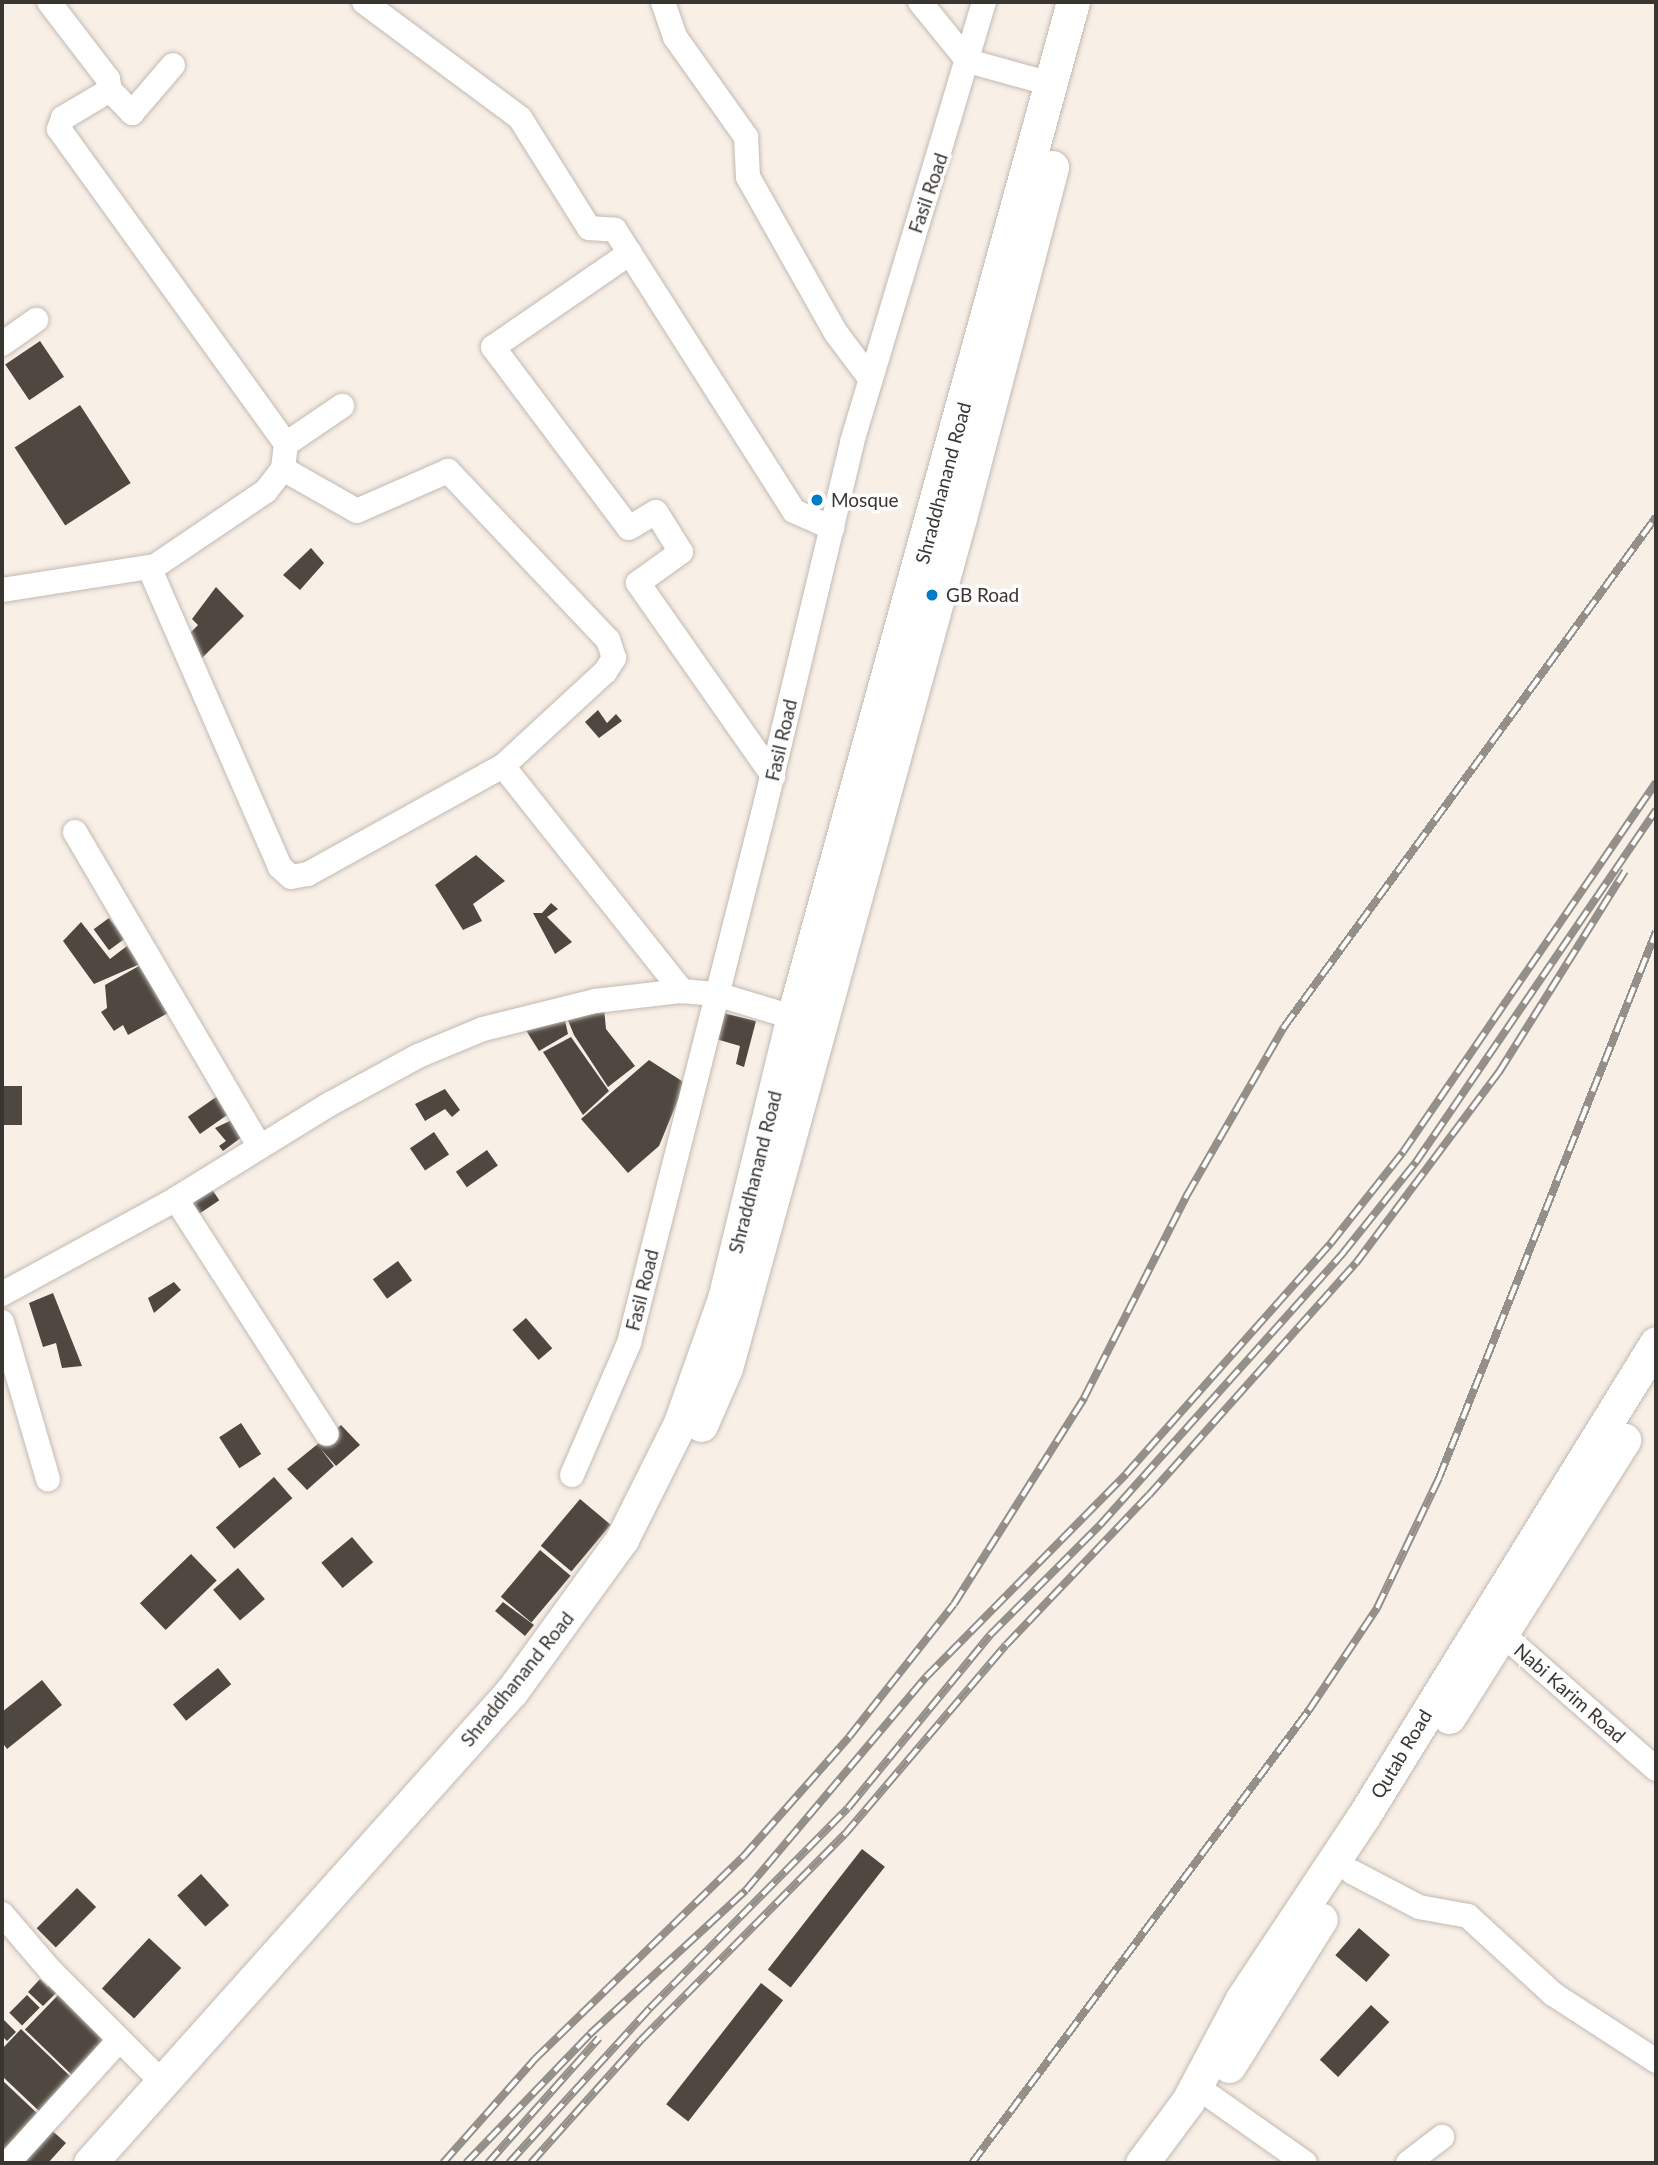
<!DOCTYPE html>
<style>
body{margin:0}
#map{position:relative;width:1658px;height:2165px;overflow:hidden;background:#f8efe7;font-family:Lato,sans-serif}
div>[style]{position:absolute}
.building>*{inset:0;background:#4f4841;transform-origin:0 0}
.roads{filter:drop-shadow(0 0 2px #c2bab2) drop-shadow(0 0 2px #c2bab2)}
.street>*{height:24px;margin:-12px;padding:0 12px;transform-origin:12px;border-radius:12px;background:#fff}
.secondary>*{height:33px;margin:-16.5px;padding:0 16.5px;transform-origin:16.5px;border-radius:16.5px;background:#fff}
.rail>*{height:8px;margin-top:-4px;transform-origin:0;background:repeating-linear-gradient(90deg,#fefefe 0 16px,#958f89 0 32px);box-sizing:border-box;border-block:2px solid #958f89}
.dots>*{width:19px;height:19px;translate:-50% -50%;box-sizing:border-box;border:4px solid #fefefe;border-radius:50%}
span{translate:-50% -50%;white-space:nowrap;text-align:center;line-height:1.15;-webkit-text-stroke:7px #fefefe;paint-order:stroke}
.street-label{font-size:19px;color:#393632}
.poi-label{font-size:19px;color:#393632}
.left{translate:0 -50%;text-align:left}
.frame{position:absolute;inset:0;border:4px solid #393632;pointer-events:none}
</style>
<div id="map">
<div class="building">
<i style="left:40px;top:341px;width:43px;height:42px;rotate:56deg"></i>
<i style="left:80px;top:405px;width:93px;height:78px;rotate:57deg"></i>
<i style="clip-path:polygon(311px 548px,324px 563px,300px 590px,283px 575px)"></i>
<i style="clip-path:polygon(216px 587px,244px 616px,197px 663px,185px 638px,198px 625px,192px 619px)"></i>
<i style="clip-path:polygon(598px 710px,607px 723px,616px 714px,622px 721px,599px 738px,585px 722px)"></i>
<i style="clip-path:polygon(476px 855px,505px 881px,473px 904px,482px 921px,463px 930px,435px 885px)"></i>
<i style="clip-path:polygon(551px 903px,558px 909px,547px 917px,572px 942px,555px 954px,533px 913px,542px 913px)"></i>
<i style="left:109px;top:918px;width:26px;height:19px;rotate:54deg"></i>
<i style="clip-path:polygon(81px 922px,110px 959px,127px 946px,140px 964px,94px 984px,63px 941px)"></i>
<i style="clip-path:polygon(139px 966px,168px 1013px,128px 1035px,123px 1025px,114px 1031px,101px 1012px,107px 1008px,105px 985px)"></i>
<i style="clip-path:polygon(604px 1008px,606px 1029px,635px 1066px,608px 1087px,574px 1035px,565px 1013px)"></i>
<i style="clip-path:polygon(719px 1012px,756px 1021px,744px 1067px,736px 1064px,740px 1046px,716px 1039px)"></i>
<i style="clip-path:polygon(564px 1016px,568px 1034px,539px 1051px,522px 1024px)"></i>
<i style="clip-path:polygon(571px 1037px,609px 1091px,583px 1115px,543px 1052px)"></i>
<i style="clip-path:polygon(649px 1060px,685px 1083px,659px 1146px,628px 1173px,581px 1119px)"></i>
<i style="left:2px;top:1086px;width:20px;height:39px"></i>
<i style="clip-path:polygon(445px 1089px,460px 1110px,452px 1117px,445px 1109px,425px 1121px,415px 1104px)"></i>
<i style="left:219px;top:1095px;width:21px;height:38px;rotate:55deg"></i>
<i style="clip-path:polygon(236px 1118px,246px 1134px,223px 1151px,219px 1146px,226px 1141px,215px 1128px)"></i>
<i style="left:434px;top:1132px;width:27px;height:29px;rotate:56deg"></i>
<i style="left:487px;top:1150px;width:19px;height:38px;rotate:55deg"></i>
<i style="left:207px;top:1182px;width:22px;height:34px;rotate:56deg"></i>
<i style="left:398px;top:1261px;width:24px;height:31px;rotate:54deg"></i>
<i style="clip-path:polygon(174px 1282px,181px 1290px,154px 1313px,148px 1298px)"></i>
<i style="clip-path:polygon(53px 1293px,82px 1366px,62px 1368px,56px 1343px,43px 1347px,29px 1303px)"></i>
<i style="left:526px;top:1318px;width:40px;height:18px;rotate:49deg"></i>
<i style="left:241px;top:1423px;width:37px;height:26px;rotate:57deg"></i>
<i style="clip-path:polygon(341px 1425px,360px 1445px,336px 1466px,320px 1448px,334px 1466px,307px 1490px,287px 1469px)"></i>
<i style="left:274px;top:1477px;width:28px;height:77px;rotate:49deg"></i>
<i style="left:580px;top:1499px;width:40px;height:61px;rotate:40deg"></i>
<i style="left:352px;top:1537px;width:33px;height:40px;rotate:50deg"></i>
<i style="left:540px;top:1550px;width:40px;height:61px;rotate:40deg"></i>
<i style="left:191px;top:1554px;width:37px;height:71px;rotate:46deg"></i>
<i style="left:238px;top:1568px;width:41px;height:33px;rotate:49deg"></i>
<i style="clip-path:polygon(503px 1602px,534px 1625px,525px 1636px,495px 1611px)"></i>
<i style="left:218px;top:1668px;width:21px;height:58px;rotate:51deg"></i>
<i style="clip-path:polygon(42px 1680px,62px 1705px,7px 1749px,2px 1742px,2px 1712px)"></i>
<i style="left:862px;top:1849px;width:29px;height:153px;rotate:38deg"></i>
<i style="left:201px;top:1874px;width:42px;height:32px;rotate:48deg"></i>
<i style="left:77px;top:1888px;width:27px;height:57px;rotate:45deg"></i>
<i style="left:1359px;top:1928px;width:41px;height:36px;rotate:41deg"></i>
<i style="left:149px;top:1938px;width:44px;height:69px;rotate:43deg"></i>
<i style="clip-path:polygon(40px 1979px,48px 1987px,53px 1981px,61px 1988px,43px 2006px,28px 1992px)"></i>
<i style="left:761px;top:1983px;width:28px;height:154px;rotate:38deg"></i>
<i style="left:61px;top:1992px;width:68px;height:52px;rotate:44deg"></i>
<i style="left:27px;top:1995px;width:18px;height:25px;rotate:45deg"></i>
<i style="left:1371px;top:2005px;width:25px;height:75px;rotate:43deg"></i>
<i style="clip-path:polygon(2px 2018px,16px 2032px,7px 2041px,2px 2036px)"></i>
<i style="clip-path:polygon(21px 2029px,72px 2078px,40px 2112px,2px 2076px,2px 2049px)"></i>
<i style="clip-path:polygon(2px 2080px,39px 2115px,2px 2156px)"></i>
<i style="clip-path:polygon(48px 2127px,66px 2143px,48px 2163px,25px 2163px,20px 2159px)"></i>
</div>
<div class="roads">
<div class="street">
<i style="left:49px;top:2px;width:97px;rotate:52.5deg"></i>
<i style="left:108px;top:79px;width:11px;rotate:80deg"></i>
<i style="left:110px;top:90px;width:55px;rotate:149.2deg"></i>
<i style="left:63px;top:118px;width:12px;rotate:110deg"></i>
<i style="left:59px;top:129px;width:388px;rotate:54.2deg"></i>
<i style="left:286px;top:444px;width:25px;rotate:97deg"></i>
<i style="left:283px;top:469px;width:28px;rotate:128deg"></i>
<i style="left:266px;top:491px;width:139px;rotate:145.9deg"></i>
<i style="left:364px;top:2px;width:194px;rotate:36.6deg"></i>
<i style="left:520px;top:118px;width:130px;rotate:57.9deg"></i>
<i style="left:589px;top:228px;width:26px;rotate:4deg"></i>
<i style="left:615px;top:230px;width:333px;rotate:57.5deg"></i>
<i style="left:794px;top:511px;width:42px;rotate:24.1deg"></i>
<i style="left:663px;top:2px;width:37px;rotate:71deg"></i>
<i style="left:675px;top:37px;width:123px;rotate:54.6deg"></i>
<i style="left:746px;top:137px;width:40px;rotate:87.1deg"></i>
<i style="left:748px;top:177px;width:179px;rotate:60.6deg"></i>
<i style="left:836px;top:333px;width:55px;rotate:53.1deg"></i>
<i style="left:920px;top:2px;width:76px;rotate:50.9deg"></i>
<i style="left:968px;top:61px;width:86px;rotate:15.5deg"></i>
<i style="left:110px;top:90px;width:32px;rotate:46deg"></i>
<i style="left:132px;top:113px;width:63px;rotate:-49.5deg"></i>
<i style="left:630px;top:253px;width:166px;rotate:145.5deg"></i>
<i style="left:493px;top:347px;width:226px;rotate:53.1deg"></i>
<i style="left:629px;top:528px;width:31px;rotate:-31deg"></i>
<i style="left:656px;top:512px;width:47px;rotate:58deg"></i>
<i style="left:681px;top:552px;width:53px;rotate:144.2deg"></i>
<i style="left:638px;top:583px;width:236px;rotate:55deg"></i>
<i style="left:2px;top:344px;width:42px;rotate:-35.2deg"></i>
<i style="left:286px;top:444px;width:68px;rotate:-34.2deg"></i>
<i style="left:2px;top:590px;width:149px;rotate:-8.9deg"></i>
<i style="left:149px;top:567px;width:327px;rotate:66.4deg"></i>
<i style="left:280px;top:867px;width:15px;rotate:42deg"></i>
<i style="left:291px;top:877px;width:17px;rotate:-10deg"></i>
<i style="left:308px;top:874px;width:223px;rotate:-29deg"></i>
<i style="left:503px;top:766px;width:139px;rotate:-42.7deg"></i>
<i style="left:605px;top:672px;width:17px;rotate:-57deg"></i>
<i style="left:614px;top:658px;width:19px;rotate:-108deg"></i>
<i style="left:608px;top:640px;width:233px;rotate:-133.4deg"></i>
<i style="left:448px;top:471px;width:99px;rotate:156.3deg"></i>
<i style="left:357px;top:511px;width:85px;rotate:-150.4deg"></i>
<i style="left:503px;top:766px;width:288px;rotate:51.5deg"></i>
<i style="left:75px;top:832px;width:365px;rotate:59.6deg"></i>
<i style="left:176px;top:1199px;width:279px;rotate:57.3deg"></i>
<i style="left:2px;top:1294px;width:198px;rotate:-28.6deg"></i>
<i style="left:176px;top:1199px;width:181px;rotate:-31.7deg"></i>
<i style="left:330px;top:1104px;width:100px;rotate:-28.6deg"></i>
<i style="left:418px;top:1056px;width:70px;rotate:-22.6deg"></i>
<i style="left:483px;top:1029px;width:115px;rotate:-14deg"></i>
<i style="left:595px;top:1001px;width:88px;rotate:-6.6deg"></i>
<i style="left:682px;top:991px;width:34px;rotate:5deg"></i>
<i style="left:716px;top:994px;width:97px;rotate:16.8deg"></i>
<i style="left:2px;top:1322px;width:164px;rotate:73.7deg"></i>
<i style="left:572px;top:1475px;width:144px;rotate:-66.6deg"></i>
<i style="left:629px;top:1343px;width:546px;rotate:-75.79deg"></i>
<i style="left:763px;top:814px;width:382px;rotate:-76.5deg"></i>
<i style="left:852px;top:442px;width:459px;rotate:-73.3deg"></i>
<i style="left:1491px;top:1624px;width:220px;rotate:41.3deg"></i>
<i style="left:1352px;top:1872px;width:76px;rotate:27.6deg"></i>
<i style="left:1419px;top:1907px;width:50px;rotate:10.4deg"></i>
<i style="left:1468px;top:1916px;width:115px;rotate:42.5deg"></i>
<i style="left:1553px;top:1994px;width:123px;rotate:33deg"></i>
<i style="left:2px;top:1914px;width:74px;rotate:49.4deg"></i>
<i style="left:50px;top:1970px;width:160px;rotate:45deg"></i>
<i style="left:1210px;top:2096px;width:116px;rotate:35.2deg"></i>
<i style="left:8px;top:2163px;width:166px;rotate:-47.9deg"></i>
<i style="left:1408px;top:2163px;width:43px;rotate:-37.4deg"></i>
</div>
<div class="secondary">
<i style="left:701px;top:1425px;width:62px;rotate:-66.3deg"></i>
<i style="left:726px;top:1368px;width:882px;rotate:-74.61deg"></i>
<i style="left:960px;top:518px;width:363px;rotate:-75.3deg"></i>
<i style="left:1449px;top:1717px;width:328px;rotate:-57.7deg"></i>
<i style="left:1229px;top:2066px;width:173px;rotate:-58deg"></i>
<i style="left:90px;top:2163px;width:633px;rotate:-48.2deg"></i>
<i style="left:512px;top:1691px;width:188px;rotate:-54.1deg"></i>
<i style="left:622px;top:1539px;width:130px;rotate:-63.4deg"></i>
<i style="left:680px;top:1423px;width:132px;rotate:-70.5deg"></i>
<i style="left:724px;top:1299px;width:290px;rotate:-76.3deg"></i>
<i style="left:793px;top:1017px;width:1053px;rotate:-74.58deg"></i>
<i style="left:1142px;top:2163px;width:77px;rotate:-53.4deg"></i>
<i style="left:1188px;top:2101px;width:115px;rotate:-62.1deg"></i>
<i style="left:1242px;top:1999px;width:219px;rotate:-56.4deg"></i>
<i style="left:1363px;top:1817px;width:557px;rotate:-58.28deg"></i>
</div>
</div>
<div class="rail">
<i style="left:443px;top:2163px;width:139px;rotate:-48.5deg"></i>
<i style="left:535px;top:2059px;width:290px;rotate:-44.2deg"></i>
<i style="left:743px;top:1857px;width:160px;rotate:-48.5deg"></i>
<i style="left:849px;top:1737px;width:169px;rotate:-51.7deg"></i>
<i style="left:954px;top:1604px;width:244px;rotate:-57.7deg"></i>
<i style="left:1084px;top:1398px;width:228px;rotate:-63.1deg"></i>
<i style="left:1187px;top:1195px;width:194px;rotate:-60deg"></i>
<i style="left:1284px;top:1027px;width:631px;rotate:-53.89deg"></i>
<i style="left:466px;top:2163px;width:179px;rotate:-46.1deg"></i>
<i style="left:590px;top:2034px;width:212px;rotate:-42.7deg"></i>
<i style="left:746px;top:1890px;width:279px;rotate:-49.8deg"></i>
<i style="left:926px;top:1677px;width:285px;rotate:-45.4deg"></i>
<i style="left:1126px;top:1474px;width:309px;rotate:-48.4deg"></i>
<i style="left:1331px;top:1243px;width:116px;rotate:-51.6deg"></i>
<i style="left:1403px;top:1152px;width:448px;rotate:-55.6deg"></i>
<i style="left:488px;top:2163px;width:167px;rotate:-48.4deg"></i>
<i style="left:509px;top:2163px;width:210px;rotate:-47.7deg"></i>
<i style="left:650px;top:2008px;width:281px;rotate:-45.3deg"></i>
<i style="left:848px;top:1808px;width:224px;rotate:-50.6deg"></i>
<i style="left:990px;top:1635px;width:156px;rotate:-45deg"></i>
<i style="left:1100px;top:1525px;width:365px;rotate:-48.2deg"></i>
<i style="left:1343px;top:1253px;width:117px;rotate:-51.3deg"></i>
<i style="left:1416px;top:1162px;width:426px;rotate:-55.7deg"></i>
<i style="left:531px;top:2163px;width:165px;rotate:-48.2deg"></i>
<i style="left:641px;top:2040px;width:290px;rotate:-45.3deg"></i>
<i style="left:845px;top:1834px;width:248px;rotate:-49.6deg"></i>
<i style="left:1006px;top:1645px;width:207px;rotate:-46.4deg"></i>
<i style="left:1149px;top:1495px;width:311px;rotate:-48.3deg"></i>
<i style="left:1356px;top:1263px;width:239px;rotate:-53.2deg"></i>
<i style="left:1499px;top:1072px;width:237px;rotate:-57.9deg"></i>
<i style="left:972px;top:2163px;width:565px;rotate:-53.35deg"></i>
<i style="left:1309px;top:1710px;width:123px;rotate:-56.3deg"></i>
<i style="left:1377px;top:1608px;width:144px;rotate:-64.5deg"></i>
<i style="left:1439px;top:1478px;width:588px;rotate:-68.33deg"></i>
</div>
<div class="dots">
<i style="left:817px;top:500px;background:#017dc6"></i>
<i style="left:932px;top:595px;background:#017dc6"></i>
</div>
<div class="street-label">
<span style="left:928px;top:193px;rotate:-71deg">Fasil Road</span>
<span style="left:943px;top:483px;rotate:-75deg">Shraddhanand Road</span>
<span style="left:781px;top:740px;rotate:-77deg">Fasil Road</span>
<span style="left:755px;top:1172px;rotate:-76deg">Shraddhanand Road</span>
<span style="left:642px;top:1290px;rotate:-76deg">Fasil Road</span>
<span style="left:517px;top:1679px;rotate:-51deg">Shraddhanand Road</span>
<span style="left:1570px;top:1693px;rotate:41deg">Nabi Karim Road</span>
<span style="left:1401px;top:1754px;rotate:-59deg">Qutab Road</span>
</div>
<div class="poi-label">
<span class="left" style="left:831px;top:500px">Mosque</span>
<span class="left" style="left:946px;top:595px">GB Road</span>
</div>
<div class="frame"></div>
</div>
